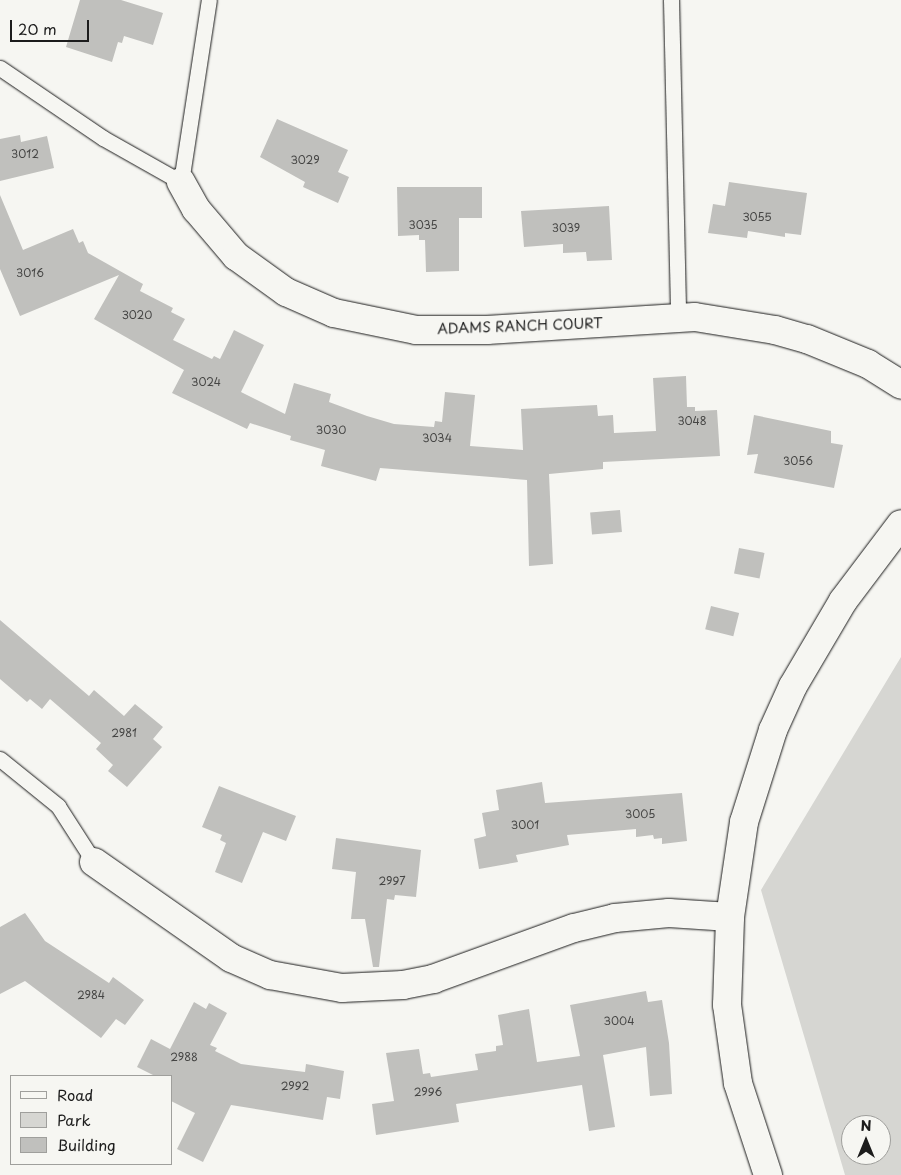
<!DOCTYPE html>
<style>
body{margin:0}
#map{position:relative;width:901px;height:1175px;overflow:hidden;background:#f6f6f2;font-family:"Playpen Sans",sans-serif}
div>[style]{position:absolute}
.green>*{inset:0;background:#d6d6d2}
.building>*{inset:0;background:#c0c0bd;transform-origin:0 0}
.roads{filter:drop-shadow(0 0 1px #1c1c1c) drop-shadow(0 0 1px #1c1c1c)}
.lane>*{height:15px;margin:-7.5px;padding:0 7.5px;transform-origin:7.5px;border-radius:7.5px;background:#f6f6f2}
.street>*{height:28px;margin:-14px;padding:0 14px;transform-origin:14px;border-radius:14px;background:#f6f6f2}
span{translate:-50% -50%;white-space:nowrap;text-align:center;line-height:1.15;-webkit-text-stroke:4.5px #f6f6f2;paint-order:stroke}
.number-label{font-size:11px;color:#454544}
.number-label span{-webkit-text-stroke-width:0}
.street-label{font-size:14px;color:#1c1c1c}
.legend{position:absolute;left:10px;top:1075px;width:162px;height:90px;box-sizing:border-box;background:#f6f6f2;border:1px solid #9f9f9c;margin:0;padding:6px 9px;list-style:none;font-size:15px;color:#1c1c1c}
.legend li{display:flex;align-items:center;gap:10px;height:25px}
.legend b{width:25px;border:1px solid #9f9f9c}
.north{position:absolute;left:841px;top:1115px;width:50px;height:50px;box-sizing:border-box;background:#f6f6f2;border:1px solid #9f9f9c;border-radius:50%;rotate:0deg;font-size:14px;font-weight:700;line-height:20px;text-align:center;color:#1c1c1c}
.north::after{content:'';display:block;margin:auto;width:18px;height:22px;background:#1c1c1c;clip-path:polygon(50% 0,100% 100%,50% 72%,0 100%)}
.scale{position:absolute;left:10px;top:20px;width:79px;height:22px;box-sizing:border-box;border:2px solid #1c1c1c;border-top:0;padding-left:6px;font-size:15px;line-height:18px;white-space:nowrap;color:#1c1c1c;-webkit-text-stroke:4px #f6f6f2;paint-order:stroke}
</style>
<div id="map">
<div class="green">
<i style="clip-path:polygon(evenodd,901px 657px,901px 1175px,845px 1175px,761px 890px,901px 657px,851px 1125px,881px 1125px,881px 1155px,851px 1155px,851px 1125px)"></i>
</div>
<div class="building">
<i style="clip-path:polygon(80px 0,121px 0,163px 13px,153px 45px,124px 36px,122px 43px,118px 42px,112px 62px,66px 47px)"></i>
<i style="clip-path:polygon(277px 119px,348px 150px,338px 172px,349px 177px,338px 203px,303px 187px,305px 182px,260px 157px)"></i>
<i style="clip-path:polygon(20px 135px,21px 142px,47px 136px,54px 168px,0 181px,0 139px)"></i>
<i style="clip-path:polygon(729px 182px,807px 193px,801px 235px,785px 233px,785px 237px,748px 231px,747px 238px,708px 233px,713px 204px,725px 206px)"></i>
<i style="clip-path:polygon(397px 187px,482px 187px,482px 218px,459px 218px,459px 271px,426px 272px,425px 240px,419px 240px,419px 235px,398px 236px)"></i>
<i style="clip-path:polygon(0 195px,23px 250px,73px 229px,79px 243px,83px 241px,88px 253px,143px 284px,140px 291px,173px 308px,171px 312px,185px 319px,173px 340px,212px 359px,214px 356px,220px 359px,234px 330px,264px 345px,241px 392px,285px 414px,294px 383px,331px 394px,329px 402px,367px 416px,394px 424px,434px 427px,435px 421px,442px 422px,445px 392px,475px 395px,470px 446px,523px 450px,521px 409px,597px 405px,598px 416px,613px 415px,614px 433px,656px 431px,653px 378px,686px 376px,687px 407px,695px 407px,695px 411px,717px 410px,720px 456px,603px 462px,603px 469px,549px 474px,553px 564px,529px 566px,527px 480px,380px 468px,376px 481px,321px 466px,325px 450px,290px 440px,291px 436px,250px 423px,247px 429px,172px 393px,184px 370px,94px 319px,119px 275px,20px 316px,0 269px)"></i>
<i style="clip-path:polygon(609px 206px,612px 260px,587px 261px,586px 252px,563px 253px,563px 244px,524px 247px,521px 211px)"></i>
<i style="clip-path:polygon(754px 415px,831px 431px,831px 443px,843px 445px,834px 488px,754px 473px,758px 454px,747px 455px)"></i>
<i style="left:620px;top:510px;width:22px;height:30px;rotate:85deg"></i>
<i style="left:739px;top:548px;width:26px;height:26px;rotate:11deg"></i>
<i style="left:711px;top:606px;width:29px;height:24px;rotate:14deg"></i>
<i style="clip-path:polygon(0 620px,89px 696px,94px 690px,124px 716px,135px 704px,163px 727px,153px 739px,162px 747px,127px 787px,108px 771px,113px 765px,96px 749px,101px 743px,50px 699px,42px 709px,30px 699px,27px 702px,0 679px)"></i>
<i style="clip-path:polygon(542px 782px,545px 803px,682px 793px,687px 841px,662px 844px,662px 838px,654px 839px,653px 835px,636px 837px,636px 829px,567px 835px,569px 845px,516px 855px,518px 862px,479px 869px,474px 839px,486px 836px,482px 813px,499px 810px,496px 790px)"></i>
<i style="clip-path:polygon(219px 786px,296px 816px,286px 841px,263px 832px,242px 883px,215px 872px,226px 843px,220px 840px,222px 835px,202px 827px)"></i>
<i style="clip-path:polygon(336px 838px,421px 850px,416px 897px,395px 895px,394px 900px,387px 899px,379px 967px,373px 967px,365px 919px,351px 919px,356px 872px,332px 869px)"></i>
<i style="clip-path:polygon(25px 913px,45px 941px,109px 983px,113px 977px,144px 1000px,125px 1025px,116px 1019px,101px 1038px,25px 981px,0 994px,0 927px)"></i>
<i style="clip-path:polygon(646px 991px,648px 1002px,662px 1000px,669px 1043px,672px 1094px,650px 1096px,646px 1047px,603px 1055px,615px 1127px,589px 1131px,582px 1085px,456px 1104px,459px 1122px,376px 1135px,372px 1104px,394px 1101px,386px 1053px,419px 1049px,423px 1074px,430px 1073px,431px 1077px,478px 1070px,475px 1054px,496px 1051px,496px 1046px,503px 1045px,498px 1015px,529px 1009px,537px 1062px,580px 1056px,570px 1005px)"></i>
<i style="clip-path:polygon(194px 1002px,206px 1009px,209px 1003px,227px 1013px,210px 1045px,217px 1048px,215px 1051px,241px 1064px,305px 1072px,306px 1064px,344px 1071px,340px 1099px,327px 1097px,323px 1120px,231px 1105px,203px 1162px,177px 1149px,195px 1113px,171px 1101px,171px 1076px,155px 1076px,137px 1067px,151px 1039px,170px 1049px)"></i>
</div>
<div class="roads">
<div class="lane">
<i style="left:671px;top:0;width:316px;rotate:88.7deg"></i>
<i style="left:0;top:68px;width:125px;rotate:34.2deg"></i>
<i style="left:103px;top:138px;width:90px;rotate:29.4deg"></i>
<i style="left:181px;top:182px;width:184px;rotate:-81.3deg"></i>
<i style="left:0;top:759px;width:75px;rotate:39deg"></i>
<i style="left:58px;top:806px;width:67px;rotate:57.3deg"></i>
</div>
<div class="street">
<i style="left:181px;top:182px;width:31px;rotate:61deg"></i>
<i style="left:196px;top:209px;width:62px;rotate:49.6deg"></i>
<i style="left:236px;top:256px;width:62px;rotate:35.8deg"></i>
<i style="left:286px;top:292px;width:52px;rotate:23.6deg"></i>
<i style="left:334px;top:313px;width:84px;rotate:11.7deg"></i>
<i style="left:416px;top:330px;width:71px"></i>
<i style="left:487px;top:330px;width:208px;rotate:-3.6deg"></i>
<i style="left:695px;top:317px;width:81px;rotate:9.2deg"></i>
<i style="left:775px;top:330px;width:33px;rotate:16deg"></i>
<i style="left:807px;top:339px;width:66px;rotate:22.3deg"></i>
<i style="left:868px;top:364px;width:39px;rotate:32deg"></i>
<i style="left:94px;top:862px;width:167px;rotate:35deg"></i>
<i style="left:231px;top:958px;width:43px;rotate:23.6deg"></i>
<i style="left:270px;top:975px;width:73px;rotate:10.2deg"></i>
<i style="left:342px;top:988px;width:61px;rotate:-2.8deg"></i>
<i style="left:403px;top:985px;width:31px;rotate:-11deg"></i>
<i style="left:433px;top:979px;width:150px;rotate:-19.9deg"></i>
<i style="left:574px;top:928px;width:42px;rotate:-13.7deg"></i>
<i style="left:615px;top:918px;width:54px;rotate:-5.3deg"></i>
<i style="left:669px;top:913px;width:61px;rotate:3.8deg"></i>
<i style="left:768px;top:1175px;width:97px;rotate:-108.1deg"></i>
<i style="left:738px;top:1083px;width:79px;rotate:-98deg"></i>
<i style="left:727px;top:1005px;width:88px;rotate:-88deg"></i>
<i style="left:730px;top:917px;width:96px;rotate:-81.6deg"></i>
<i style="left:744px;top:822px;width:96px;rotate:-72.5deg"></i>
<i style="left:773px;top:730px;width:48px;rotate:-65.6deg"></i>
<i style="left:793px;top:686px;width:99px;rotate:-59.5deg"></i>
<i style="left:843px;top:601px;width:96px;rotate:-53deg"></i>
</div>
</div>
<div class="number-label">
<span style="left:25px;top:154px">3012</span>
<span style="left:305px;top:160px">3029</span>
<span style="left:757px;top:217px">3055</span>
<span style="left:423px;top:225px">3035</span>
<span style="left:566px;top:228px">3039</span>
<span style="left:30px;top:273px">3016</span>
<span style="left:137px;top:315px">3020</span>
<span style="left:206px;top:382px">3024</span>
<span style="left:692px;top:421px">3048</span>
<span style="left:331px;top:430px">3030</span>
<span style="left:437px;top:438px">3034</span>
<span style="left:798px;top:461px">3056</span>
<span style="left:124px;top:733px">2981</span>
<span style="left:640px;top:814px">3005</span>
<span style="left:525px;top:825px">3001</span>
<span style="left:392px;top:881px">2997</span>
<span style="left:91px;top:995px">2984</span>
<span style="left:619px;top:1021px">3004</span>
<span style="left:184px;top:1057px">2988</span>
<span style="left:295px;top:1086px">2992</span>
<span style="left:428px;top:1092px">2996</span>
</div>
<div class="street-label">
<span style="left:520px;top:326px;rotate:-2deg">ADAMS RANCH COURT</span>
</div>
<ul class="legend">
<li><b style="height:6px;background:#f6f6f2"></b>Road</li>
<li><b style="height:14px;background:#d6d6d2"></b>Park</li>
<li><b style="height:14px;background:#c0c0bd"></b>Building</li>
</ul>
<div class="north">N</div>
<div class="scale">20 m</div>
</div>
